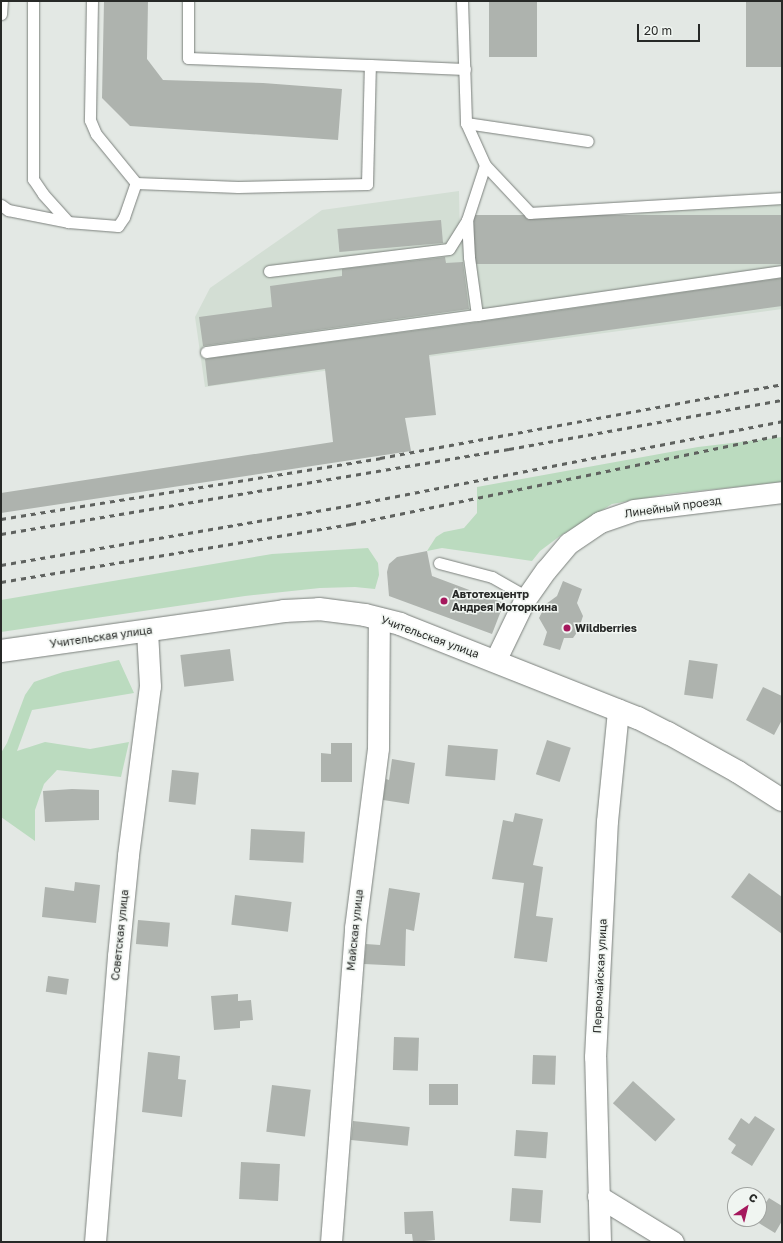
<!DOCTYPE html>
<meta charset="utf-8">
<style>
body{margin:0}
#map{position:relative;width:783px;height:1243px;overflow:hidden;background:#e3e8e4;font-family:"Golos Text",sans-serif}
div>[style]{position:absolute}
.built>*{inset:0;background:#d3ded4}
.green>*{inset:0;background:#bbdbbf}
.building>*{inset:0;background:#aeb3ae;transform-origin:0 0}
.roads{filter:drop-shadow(0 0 1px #7b807c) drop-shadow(0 0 1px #7b807c)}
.lane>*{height:11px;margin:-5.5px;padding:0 5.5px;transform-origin:5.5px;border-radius:5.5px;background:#fff}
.street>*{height:21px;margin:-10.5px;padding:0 10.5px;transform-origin:10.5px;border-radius:10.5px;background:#fff}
.secondary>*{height:22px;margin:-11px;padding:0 11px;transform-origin:11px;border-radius:11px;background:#fff}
.rail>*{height:3px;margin-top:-1.5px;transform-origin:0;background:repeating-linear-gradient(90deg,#5f625f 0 5px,transparent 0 10px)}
.dots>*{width:11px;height:11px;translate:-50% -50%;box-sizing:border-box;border:2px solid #f0f5f1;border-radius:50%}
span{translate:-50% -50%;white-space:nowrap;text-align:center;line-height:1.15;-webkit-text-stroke:3px #f0f5f1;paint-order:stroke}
.street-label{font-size:11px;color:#272927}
.poi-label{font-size:11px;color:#272927;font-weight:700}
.left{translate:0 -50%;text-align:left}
.frame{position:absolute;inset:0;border:2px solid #272927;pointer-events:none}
.north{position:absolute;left:727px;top:1187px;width:40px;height:40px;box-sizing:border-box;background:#f0f5f1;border:1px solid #a0a3a0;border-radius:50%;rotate:35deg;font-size:11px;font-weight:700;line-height:16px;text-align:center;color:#272927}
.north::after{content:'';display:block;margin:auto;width:14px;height:18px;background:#a5185d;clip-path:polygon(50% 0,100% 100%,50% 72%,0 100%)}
.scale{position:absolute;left:637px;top:24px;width:63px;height:18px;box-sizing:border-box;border:2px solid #272927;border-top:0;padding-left:5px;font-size:12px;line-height:14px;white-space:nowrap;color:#272927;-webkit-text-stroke:3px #f0f5f1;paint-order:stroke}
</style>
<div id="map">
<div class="built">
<i style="clip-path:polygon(459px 191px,460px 239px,782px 193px,782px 309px,205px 387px,195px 317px,210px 288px,322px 210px)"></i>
</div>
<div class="green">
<i style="clip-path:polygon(782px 437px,782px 482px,668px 494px,612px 504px,560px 536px,540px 551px,532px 561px,442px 548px,427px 551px,436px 537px,444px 532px,464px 528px,477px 513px,477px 487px,698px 447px)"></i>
<i style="clip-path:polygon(368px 548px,378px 563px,379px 575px,375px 589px,355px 587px,320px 588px,245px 596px,1px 632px,1px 600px,272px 554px)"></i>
<i style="clip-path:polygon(119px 660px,134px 693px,32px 710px,17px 751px,45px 742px,90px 749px,129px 742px,121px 777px,57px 770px,44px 784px,35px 810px,35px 841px,1px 817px,1px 753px,7px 743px,25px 695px,34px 682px,63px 672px)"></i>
</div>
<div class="building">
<i style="clip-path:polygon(104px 1px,148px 1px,147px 59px,163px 80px,263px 83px,342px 89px,338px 140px,130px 126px,102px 98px)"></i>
<i style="left:489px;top:1px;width:48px;height:56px"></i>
<i style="left:746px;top:1px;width:35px;height:66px"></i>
<i style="left:782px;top:215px;width:49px;height:308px;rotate:90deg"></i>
<i style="left:441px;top:220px;width:23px;height:104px;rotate:85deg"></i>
<i style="clip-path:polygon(445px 257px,446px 263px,463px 262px,469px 309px,203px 346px,199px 317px,272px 307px,270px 286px,342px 276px,342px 269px)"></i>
<i style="clip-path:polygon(782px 278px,782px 306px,429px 355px,436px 415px,405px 418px,411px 451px,1px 513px,1px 493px,333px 442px,325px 369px,208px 386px,205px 359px,478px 322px)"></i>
<i style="clip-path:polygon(427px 551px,432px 576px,504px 603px,492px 634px,389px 596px,387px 572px,389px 564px,397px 557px)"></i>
<i style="clip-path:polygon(563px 581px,582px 589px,577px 603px,583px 616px,578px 631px,573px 638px,564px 638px,560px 650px,543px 645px,547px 632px,539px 618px,546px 604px,557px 596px)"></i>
<i style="left:230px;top:649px;width:32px;height:50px;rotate:83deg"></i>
<i style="left:689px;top:660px;width:29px;height:35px;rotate:8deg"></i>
<i style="clip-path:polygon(763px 687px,782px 696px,782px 720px,774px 735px,746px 720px)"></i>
<i style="left:547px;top:740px;width:25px;height:36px;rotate:18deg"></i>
<i style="clip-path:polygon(331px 743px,352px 743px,352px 782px,321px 782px,321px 753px,331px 754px)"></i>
<i style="left:448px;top:745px;width:50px;height:31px;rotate:5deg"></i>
<i style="clip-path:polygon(392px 759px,415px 763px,409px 804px,383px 800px,386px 779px,389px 780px)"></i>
<i style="left:172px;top:770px;width:27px;height:32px;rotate:6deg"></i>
<i style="clip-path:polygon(72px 789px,99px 790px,99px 820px,45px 822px,43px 791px)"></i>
<i style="clip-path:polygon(515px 813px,543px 819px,533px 865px,543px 867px,536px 916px,553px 918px,547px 962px,514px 958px,524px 883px,492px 879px,503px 820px,513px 822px)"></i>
<i style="left:251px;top:829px;width:54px;height:31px;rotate:3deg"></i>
<i style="clip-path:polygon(749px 873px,782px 897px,782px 934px,731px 897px)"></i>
<i style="clip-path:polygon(75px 882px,100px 885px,96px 923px,42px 917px,45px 887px,74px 891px)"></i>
<i style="clip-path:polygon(389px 888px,420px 893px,414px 931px,406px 929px,405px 966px,364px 964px,366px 944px,380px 945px)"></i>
<i style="left:235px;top:895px;width:57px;height:30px;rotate:7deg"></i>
<i style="left:138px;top:920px;width:32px;height:24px;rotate:5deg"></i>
<i style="left:48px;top:976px;width:21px;height:16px;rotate:8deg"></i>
<i style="clip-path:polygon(238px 994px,238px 1001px,251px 1000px,253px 1020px,240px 1021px,240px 1028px,214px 1030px,211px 996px)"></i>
<i style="left:394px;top:1037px;width:25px;height:33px;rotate:2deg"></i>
<i style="clip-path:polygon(148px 1052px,180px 1056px,178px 1079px,186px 1080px,182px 1117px,142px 1112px)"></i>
<i style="left:533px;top:1055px;width:23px;height:29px;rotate:2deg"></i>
<i style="left:633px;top:1081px;width:57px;height:30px;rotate:42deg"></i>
<i style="left:429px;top:1084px;width:29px;height:21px"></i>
<i style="left:272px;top:1085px;width:39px;height:47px;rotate:7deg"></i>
<i style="clip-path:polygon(755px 1116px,775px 1129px,752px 1166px,731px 1153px,736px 1145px,728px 1139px,741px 1118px,749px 1124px)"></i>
<i style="left:353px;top:1121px;width:57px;height:19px;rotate:6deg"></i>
<i style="left:516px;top:1130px;width:32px;height:26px;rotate:4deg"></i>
<i style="left:241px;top:1162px;width:39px;height:37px;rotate:3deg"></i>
<i style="left:512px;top:1188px;width:31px;height:33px;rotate:4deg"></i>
<i style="clip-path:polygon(769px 1198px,782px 1206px,782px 1221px,775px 1233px,754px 1220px,759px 1219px,759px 1212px)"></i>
<i style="clip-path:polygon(433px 1211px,435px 1240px,413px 1242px,412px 1234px,405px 1234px,404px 1212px)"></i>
</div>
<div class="roads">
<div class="lane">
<i style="left:33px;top:1px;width:178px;rotate:90deg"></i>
<i style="left:33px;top:179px;width:18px;rotate:56deg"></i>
<i style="left:43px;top:194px;width:38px;rotate:48deg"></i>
<i style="left:68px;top:222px;width:50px;rotate:4.6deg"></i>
<i style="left:118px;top:226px;width:11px;rotate:-56deg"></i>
<i style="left:124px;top:217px;width:36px;rotate:-71deg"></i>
<i style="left:92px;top:1px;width:119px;rotate:91deg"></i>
<i style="left:90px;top:120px;width:15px;rotate:67deg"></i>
<i style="left:96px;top:134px;width:63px;rotate:50.8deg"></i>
<i style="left:136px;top:183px;width:102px;rotate:2.2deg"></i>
<i style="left:238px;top:187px;width:129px;rotate:-1.3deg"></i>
<i style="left:367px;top:184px;width:119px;rotate:-88.6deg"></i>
<i style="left:370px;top:65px;width:182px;rotate:-177.8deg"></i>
<i style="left:188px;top:58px;width:57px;rotate:-90deg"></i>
<i style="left:462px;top:1px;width:122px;rotate:88.1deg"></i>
<i style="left:466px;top:123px;width:123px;rotate:8.4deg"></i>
<i style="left:1px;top:14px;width:13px;rotate:-86deg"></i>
<i style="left:370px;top:65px;width:95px;rotate:2.4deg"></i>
<i style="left:485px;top:165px;width:66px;rotate:46.8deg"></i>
<i style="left:530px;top:213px;width:252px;rotate:-3.4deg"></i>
<i style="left:1px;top:205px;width:9px;rotate:36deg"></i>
<i style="left:8px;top:210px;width:61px;rotate:11.3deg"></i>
<i style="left:269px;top:271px;width:181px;rotate:-7deg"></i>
<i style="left:449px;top:249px;width:34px;rotate:-58deg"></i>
<i style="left:477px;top:315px;width:308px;rotate:-8.2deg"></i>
<i style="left:206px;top:352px;width:274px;rotate:-7.8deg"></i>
<i style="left:477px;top:315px;width:59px;rotate:-97.9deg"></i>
<i style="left:469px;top:257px;width:37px;rotate:-93deg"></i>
<i style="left:467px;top:220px;width:58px;rotate:-71.9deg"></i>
<i style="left:485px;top:165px;width:46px;rotate:-114.3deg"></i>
<i style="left:439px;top:563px;width:55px;rotate:14.8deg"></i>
<i style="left:492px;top:577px;width:40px;rotate:29.7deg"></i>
</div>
<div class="street">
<i style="left:495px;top:661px;width:67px;rotate:-64.2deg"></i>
<i style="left:524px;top:601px;width:38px;rotate:-55deg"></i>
<i style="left:546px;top:570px;width:35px;rotate:-50deg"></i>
<i style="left:569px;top:543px;width:37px;rotate:-34deg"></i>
<i style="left:600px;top:522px;width:36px;rotate:-19deg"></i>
<i style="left:634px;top:510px;width:149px;rotate:-6.9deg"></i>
<i style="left:598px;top:1196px;width:88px;rotate:31.5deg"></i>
<i style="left:95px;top:1242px;width:287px;rotate:-85.4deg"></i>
<i style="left:118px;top:956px;width:101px;rotate:-84.3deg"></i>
<i style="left:128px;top:855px;width:170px;rotate:-82.6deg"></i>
<i style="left:150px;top:686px;width:56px;rotate:-93.1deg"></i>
<i style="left:331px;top:1242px;width:315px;rotate:-85.6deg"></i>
<i style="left:355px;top:928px;width:181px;rotate:-82.7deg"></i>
<i style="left:378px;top:748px;width:130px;rotate:-89.6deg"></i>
<i style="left:600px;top:1242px;width:185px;rotate:-91.5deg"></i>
<i style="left:595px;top:1057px;width:236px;rotate:-87.1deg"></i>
<i style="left:607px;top:821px;width:112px;rotate:-84.3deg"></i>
</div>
<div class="secondary">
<i style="left:1px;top:651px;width:286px;rotate:-8deg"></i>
<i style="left:284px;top:611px;width:35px;rotate:-3deg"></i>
<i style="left:319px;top:609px;width:46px;rotate:7.4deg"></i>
<i style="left:365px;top:615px;width:36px;rotate:14deg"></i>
<i style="left:400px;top:624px;width:256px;rotate:21.6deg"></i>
<i style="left:638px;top:718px;width:34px;rotate:27deg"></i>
<i style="left:668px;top:733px;width:80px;rotate:29.1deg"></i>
<i style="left:738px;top:772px;width:52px;rotate:32.5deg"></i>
</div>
</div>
<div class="rail">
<i style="left:1px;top:519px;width:384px;rotate:-9.1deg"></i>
<i style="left:380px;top:458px;width:409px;rotate:-10.4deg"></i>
<i style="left:1px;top:534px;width:515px;rotate:-9.5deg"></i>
<i style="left:509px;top:449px;width:277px;rotate:-10.2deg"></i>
<i style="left:1px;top:565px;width:350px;rotate:-9.7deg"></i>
<i style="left:346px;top:506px;width:444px;rotate:-11deg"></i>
<i style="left:1px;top:582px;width:355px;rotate:-9.4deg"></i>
<i style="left:351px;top:524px;width:440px;rotate:-11.7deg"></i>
</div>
<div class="dots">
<i style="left:444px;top:601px;background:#a5185d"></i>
<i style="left:567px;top:628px;background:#a5185d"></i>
</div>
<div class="street-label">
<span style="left:673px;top:507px;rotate:-8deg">Линейный проезд</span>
<span style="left:101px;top:637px;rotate:-8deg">Учительская улица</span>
<span style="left:430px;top:637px;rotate:20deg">Учительская улица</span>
<span style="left:355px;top:930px;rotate:-84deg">Майская улица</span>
<span style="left:120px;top:935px;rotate:-84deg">Советская улица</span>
<span style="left:600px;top:976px;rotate:-87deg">Первомайская улица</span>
</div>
<div class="poi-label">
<span class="left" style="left:452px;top:601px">Автотехцентр<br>Андрея Моторкина</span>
<span class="left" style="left:575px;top:628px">Wildberries</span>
</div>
<div class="frame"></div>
<div class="north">С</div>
<div class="scale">20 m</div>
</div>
